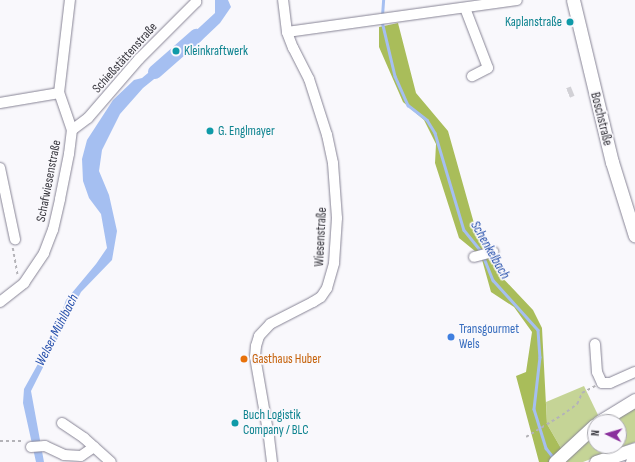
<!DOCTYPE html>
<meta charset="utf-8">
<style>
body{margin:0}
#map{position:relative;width:635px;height:462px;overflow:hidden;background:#f9f8fc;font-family:"Sofia Sans Condensed",sans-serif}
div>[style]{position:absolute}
.green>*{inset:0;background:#c5d496}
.forest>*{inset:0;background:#a9bd5a}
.water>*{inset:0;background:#a5bff1}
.stream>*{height:2.5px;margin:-1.25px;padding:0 1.25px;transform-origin:1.25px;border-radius:1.25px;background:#a5bff1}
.river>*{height:14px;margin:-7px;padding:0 7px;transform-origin:7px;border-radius:7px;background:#a5bff1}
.minor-tunnel>*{height:10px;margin-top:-5px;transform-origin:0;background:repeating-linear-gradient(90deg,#d2d1d6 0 10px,transparent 0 15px)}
.path>*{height:1.5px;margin-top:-0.75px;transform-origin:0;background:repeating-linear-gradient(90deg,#b4b3b8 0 3px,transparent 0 6px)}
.roads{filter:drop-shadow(0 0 1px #878495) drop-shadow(0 0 1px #878495)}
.minor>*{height:10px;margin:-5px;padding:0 5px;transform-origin:5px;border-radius:5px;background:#fff}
.major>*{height:13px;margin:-6.5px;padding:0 6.5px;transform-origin:6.5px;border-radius:6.5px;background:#fff}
.dots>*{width:11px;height:11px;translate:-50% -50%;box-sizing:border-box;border:2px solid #f9f8fc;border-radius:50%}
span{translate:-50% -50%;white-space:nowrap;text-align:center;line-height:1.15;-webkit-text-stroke:3.5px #f9f8fc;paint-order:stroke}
.culture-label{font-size:13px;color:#0d838f}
.right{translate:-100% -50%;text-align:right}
.left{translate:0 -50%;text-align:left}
.street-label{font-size:13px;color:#37363d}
.shop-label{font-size:13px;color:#366cbe}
.food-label{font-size:13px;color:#c56008}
.water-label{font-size:14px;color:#244eab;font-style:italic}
.north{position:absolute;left:587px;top:414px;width:40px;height:40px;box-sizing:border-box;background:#f9f8fc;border:1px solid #abaab0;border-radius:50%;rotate:275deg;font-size:11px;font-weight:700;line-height:16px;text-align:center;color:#37363d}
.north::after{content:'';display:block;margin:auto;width:14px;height:18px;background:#8b319d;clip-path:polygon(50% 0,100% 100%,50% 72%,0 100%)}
</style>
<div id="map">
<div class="green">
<i style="clip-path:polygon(584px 386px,598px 415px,562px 450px,547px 424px,546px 402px)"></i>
<i style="clip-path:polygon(635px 404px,635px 442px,583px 462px,562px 462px,595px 431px,595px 446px,619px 446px,619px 422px,605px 422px)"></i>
</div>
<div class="forest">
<i style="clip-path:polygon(398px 23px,416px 93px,448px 131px,477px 234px,498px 273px,533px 310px,542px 328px,547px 424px,562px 450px,549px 462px,539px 462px,516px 376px,526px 372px,532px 332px,514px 307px,491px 292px,481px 256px,459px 238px,435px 163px,436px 144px,424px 120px,403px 102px,379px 47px,379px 27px)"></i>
</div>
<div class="water">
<i style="clip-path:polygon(215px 0,228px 0,231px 7px,220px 23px,200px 42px,143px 88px,120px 114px,102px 150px,99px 171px,109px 195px,117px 231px,112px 260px,81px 292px,31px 391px,44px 462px,36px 462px,23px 403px,24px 389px,54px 335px,66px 300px,96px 264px,107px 248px,101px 214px,89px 198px,83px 181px,82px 159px,87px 140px,113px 100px,134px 80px,142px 78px,166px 58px,169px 60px,182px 49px,182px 45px,189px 37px,215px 13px)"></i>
</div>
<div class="stream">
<i style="left:382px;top:16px;width:16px;rotate:-86deg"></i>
<i style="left:382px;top:21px;width:57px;rotate:76.7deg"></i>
<i style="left:395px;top:76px;width:32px;rotate:66deg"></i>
<i style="left:408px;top:105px;width:24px;rotate:38deg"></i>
<i style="left:427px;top:120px;width:15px;rotate:58deg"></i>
<i style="left:435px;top:133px;width:101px;rotate:73.4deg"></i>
<i style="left:464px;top:230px;width:27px;rotate:51deg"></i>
<i style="left:484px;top:258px;width:24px;rotate:68deg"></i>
<i style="left:493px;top:280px;width:67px;rotate:48deg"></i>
<i style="left:538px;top:330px;width:27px;rotate:86deg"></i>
<i style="left:540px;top:357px;width:52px;rotate:96.6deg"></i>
<i style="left:534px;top:409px;width:41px;rotate:72.9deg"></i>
<i style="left:546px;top:448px;width:11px;rotate:52deg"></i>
</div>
<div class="river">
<i style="left:155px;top:72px;width:55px;rotate:-41.3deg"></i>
</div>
<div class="minor-tunnel">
<i style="left:568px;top:93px;width:5px;rotate:-22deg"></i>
</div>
<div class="path">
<i style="left:13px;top:248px;width:27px;rotate:80deg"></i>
<i style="left:526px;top:437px;width:42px;rotate:-31.4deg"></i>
<i style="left:562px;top:415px;width:19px;rotate:-36deg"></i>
<i style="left:577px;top:404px;width:12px;rotate:-66deg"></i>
<i style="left:582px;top:393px;width:15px;rotate:-28deg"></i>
<i style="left:0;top:441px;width:24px"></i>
</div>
<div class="roads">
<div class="minor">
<i style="left:465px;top:8px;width:64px;rotate:69deg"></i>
<i style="left:488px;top:68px;width:18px;rotate:153deg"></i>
<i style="left:287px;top:32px;width:232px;rotate:-7.9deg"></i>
<i style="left:0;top:103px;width:60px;rotate:-9.6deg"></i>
<i style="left:72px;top:130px;width:20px;rotate:-37deg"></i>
<i style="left:88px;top:118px;width:78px;rotate:-49.2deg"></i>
<i style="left:139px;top:59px;width:81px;rotate:-45deg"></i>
<i style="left:196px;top:2px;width:2px;rotate:-90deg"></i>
<i style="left:0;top:168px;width:73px;rotate:78.1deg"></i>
<i style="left:474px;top:257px;width:20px;rotate:-15deg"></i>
<i style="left:0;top:302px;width:31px;rotate:-38deg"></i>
<i style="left:24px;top:283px;width:36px;rotate:-56deg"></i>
<i style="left:44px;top:253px;width:25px;rotate:-69deg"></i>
<i style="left:53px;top:230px;width:32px;rotate:-77deg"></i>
<i style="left:60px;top:199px;width:46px;rotate:-78.7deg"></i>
<i style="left:69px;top:154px;width:24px;rotate:-83deg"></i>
<i style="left:72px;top:130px;width:39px;rotate:-109deg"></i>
<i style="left:59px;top:93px;width:94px;rotate:-83.3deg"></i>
<i style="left:595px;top:344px;width:28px;rotate:86deg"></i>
<i style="left:597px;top:372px;width:12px;rotate:66deg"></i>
<i style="left:602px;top:383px;width:8px"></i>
<i style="left:610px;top:383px;width:27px;rotate:-24deg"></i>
<i style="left:62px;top:423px;width:27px;rotate:34deg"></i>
<i style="left:84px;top:438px;width:36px;rotate:42deg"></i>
<i style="left:31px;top:447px;width:14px;rotate:-4deg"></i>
<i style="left:45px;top:446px;width:21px;rotate:25deg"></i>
<i style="left:64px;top:455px;width:17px;rotate:3deg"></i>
<i style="left:81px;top:456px;width:16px;rotate:-35deg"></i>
<i style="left:272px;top:462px;width:25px;rotate:-97deg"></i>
<i style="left:269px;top:437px;width:81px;rotate:-99.9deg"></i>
<i style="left:255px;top:357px;width:11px;rotate:-85deg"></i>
<i style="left:256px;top:346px;width:10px;rotate:-73deg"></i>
<i style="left:259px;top:336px;width:16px;rotate:-47deg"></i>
<i style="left:270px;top:324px;width:48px;rotate:-27.1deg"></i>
<i style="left:313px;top:302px;width:9px;rotate:-32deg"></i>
<i style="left:321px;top:297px;width:11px;rotate:-56deg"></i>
<i style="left:327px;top:288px;width:26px;rotate:-74deg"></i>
<i style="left:334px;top:263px;width:45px;rotate:-86.2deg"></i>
<i style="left:337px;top:218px;width:55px;rotate:-94.2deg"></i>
<i style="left:333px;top:163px;width:29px;rotate:-102deg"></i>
<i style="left:327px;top:135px;width:59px;rotate:-107.8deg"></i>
<i style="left:309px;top:79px;width:35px;rotate:-117deg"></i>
<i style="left:293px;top:48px;width:17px;rotate:-111deg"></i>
<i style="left:287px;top:32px;width:32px;rotate:-97deg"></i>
</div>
<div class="major">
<i style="left:573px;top:0;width:167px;rotate:76.5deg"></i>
<i style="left:612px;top:162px;width:77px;rotate:72.7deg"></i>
<i style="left:599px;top:422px;width:42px;rotate:-31.4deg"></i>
<i style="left:555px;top:462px;width:54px;rotate:-42.8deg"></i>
<i style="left:596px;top:462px;width:41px;rotate:-18.4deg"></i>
<i style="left:632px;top:462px;width:3px;rotate:-18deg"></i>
</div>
</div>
<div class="dots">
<i style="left:570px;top:22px;background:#0f9aa8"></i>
<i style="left:176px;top:51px;background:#0f9aa8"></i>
<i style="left:210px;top:131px;background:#0f9aa8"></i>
<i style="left:451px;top:337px;background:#3f7fe0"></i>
<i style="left:244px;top:359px;background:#e8710a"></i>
<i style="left:235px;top:423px;background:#0f9aa8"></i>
</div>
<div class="culture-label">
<span class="right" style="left:562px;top:22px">Kaplanstraße</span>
<span class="left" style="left:184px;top:51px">Kleinkraftwerk</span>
<span class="left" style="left:218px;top:131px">G. Englmayer</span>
<span class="left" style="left:243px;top:423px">Buch Logistik<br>Company / BLC</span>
</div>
<div class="street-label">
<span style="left:125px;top:58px;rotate:-48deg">Schießstättenstraße</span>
<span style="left:601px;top:119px;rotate:76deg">Boschstraße</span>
<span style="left:49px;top:181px;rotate:-79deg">Schafwiesenstraße</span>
<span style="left:321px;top:237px;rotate:-87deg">Wiesenstraße</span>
</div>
<div class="shop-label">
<span class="left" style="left:459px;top:337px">Transgourmet<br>Wels</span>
</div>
<div class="food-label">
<span class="left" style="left:252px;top:359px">Gasthaus Huber</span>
</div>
<div class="water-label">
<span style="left:490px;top:250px;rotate:60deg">Schenkelbach</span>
<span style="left:57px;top:330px;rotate:-63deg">Welser Mühlbach</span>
</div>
<div class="north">N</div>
</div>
